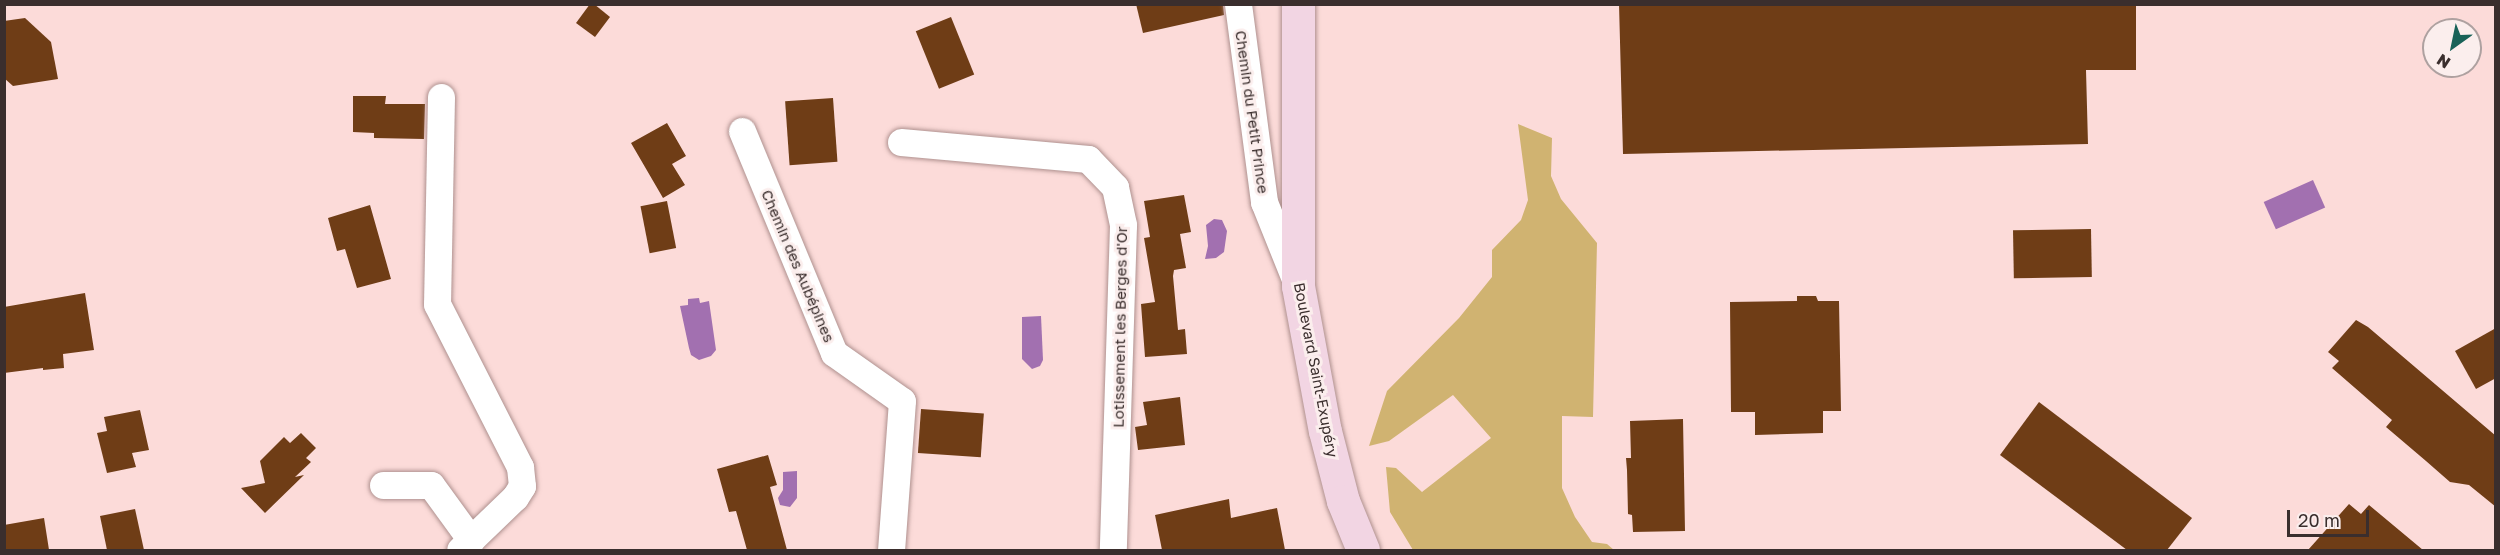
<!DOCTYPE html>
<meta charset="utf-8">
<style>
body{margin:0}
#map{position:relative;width:2500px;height:555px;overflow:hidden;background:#fcdbd9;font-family:"Golos Text",sans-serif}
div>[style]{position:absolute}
.green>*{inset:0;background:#d0b371}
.water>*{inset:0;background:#a270b0;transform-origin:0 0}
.building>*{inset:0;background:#6f3d16;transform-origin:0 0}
.roads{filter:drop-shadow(0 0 2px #af918f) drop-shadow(0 0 2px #af918f)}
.minor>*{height:27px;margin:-13.5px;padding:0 13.5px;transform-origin:13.5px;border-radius:13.5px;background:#fff}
.secondary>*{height:33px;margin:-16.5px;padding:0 16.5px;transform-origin:16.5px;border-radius:16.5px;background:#f2d5e3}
span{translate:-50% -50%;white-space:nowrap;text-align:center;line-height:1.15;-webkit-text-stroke:6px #fbeeed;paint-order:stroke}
.street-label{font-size:15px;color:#3a2e2d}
.frame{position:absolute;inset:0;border:6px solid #3a2e2d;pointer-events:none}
.north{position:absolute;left:2422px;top:18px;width:60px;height:60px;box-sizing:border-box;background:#fbeeed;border:2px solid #aea1a0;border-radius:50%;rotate:213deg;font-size:16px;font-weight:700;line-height:24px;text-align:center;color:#3a2e2d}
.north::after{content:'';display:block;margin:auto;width:21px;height:27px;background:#196258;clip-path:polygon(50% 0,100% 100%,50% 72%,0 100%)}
.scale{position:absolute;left:2287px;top:510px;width:82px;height:27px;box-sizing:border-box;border:3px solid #3a2e2d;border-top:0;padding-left:8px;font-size:18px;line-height:21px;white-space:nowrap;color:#3a2e2d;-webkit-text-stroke:4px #fbeeed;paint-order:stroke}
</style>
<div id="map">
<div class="green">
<i style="clip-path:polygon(1518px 124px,1552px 138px,1551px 176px,1561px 199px,1597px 243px,1593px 417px,1562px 416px,1562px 488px,1575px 517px,1592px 542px,1607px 544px,1614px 550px,1413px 550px,1390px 512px,1386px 467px,1396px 468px,1422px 492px,1491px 438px,1453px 395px,1389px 441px,1369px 446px,1387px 391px,1459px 318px,1492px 277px,1492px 250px,1521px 220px,1528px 200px)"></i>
</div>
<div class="water">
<i style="left:2313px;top:180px;width:30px;height:54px;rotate:66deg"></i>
<i style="clip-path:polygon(1214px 219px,1222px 220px,1227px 231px,1224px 252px,1216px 258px,1205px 259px,1208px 246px,1206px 225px)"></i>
<i style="clip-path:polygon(699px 298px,700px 303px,709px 301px,716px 350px,711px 356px,699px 360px,691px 355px,689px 348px,680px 306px,688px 305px,688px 299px)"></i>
<i style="clip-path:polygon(1041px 316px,1043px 360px,1040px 366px,1032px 369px,1022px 359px,1022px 317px)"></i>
<i style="clip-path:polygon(797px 471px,797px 498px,790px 507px,780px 505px,778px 498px,783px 490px,783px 472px)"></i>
</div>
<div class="building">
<i style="clip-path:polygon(590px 4px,594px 4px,610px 17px,595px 37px,576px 23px)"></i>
<i style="clip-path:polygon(1136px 4px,1223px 4px,1224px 15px,1143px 33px)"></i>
<i style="clip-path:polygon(1619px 4px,2136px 4px,2136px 70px,2086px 70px,2088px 144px,1623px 154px)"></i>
<i style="left:951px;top:17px;width:62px;height:38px;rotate:68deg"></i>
<i style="clip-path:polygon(25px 18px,51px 42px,58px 79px,13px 86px,4px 78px,4px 21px)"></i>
<i style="clip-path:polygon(353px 96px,386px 96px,385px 104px,425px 104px,424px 139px,374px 138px,374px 133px,353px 132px)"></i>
<i style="left:833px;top:98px;width:64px;height:48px;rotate:86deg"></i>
<i style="clip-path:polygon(667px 123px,686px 156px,672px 164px,685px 185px,663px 198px,631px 143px)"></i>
<i style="clip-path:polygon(1184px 195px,1191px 232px,1180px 234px,1186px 268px,1174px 270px,1173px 276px,1178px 330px,1185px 329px,1187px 354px,1145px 357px,1141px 304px,1155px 302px,1144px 238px,1150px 237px,1144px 201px)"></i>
<i style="left:667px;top:201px;width:48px;height:27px;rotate:79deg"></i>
<i style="clip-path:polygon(370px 205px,391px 279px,357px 288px,345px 249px,337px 251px,328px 218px)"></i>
<i style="left:2091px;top:229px;width:48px;height:78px;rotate:89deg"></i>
<i style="clip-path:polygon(85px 293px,94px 350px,63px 354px,64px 368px,43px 370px,43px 368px,4px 373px,4px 307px)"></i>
<i style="clip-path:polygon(1797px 296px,1816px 296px,1818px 301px,1839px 301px,1841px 411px,1823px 411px,1823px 433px,1755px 435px,1755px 412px,1731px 412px,1730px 302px,1797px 301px)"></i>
<i style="clip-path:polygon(2356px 320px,2368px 327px,2496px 436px,2496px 507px,2469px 485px,2450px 482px,2426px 461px,2386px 427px,2392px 420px,2332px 368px,2339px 361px,2328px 352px)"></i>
<i style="clip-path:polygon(2496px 328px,2496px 378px,2476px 389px,2455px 351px)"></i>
<i style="clip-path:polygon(1180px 397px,1185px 445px,1138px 450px,1135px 427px,1147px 425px,1143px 402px)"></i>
<i style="clip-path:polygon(2039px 402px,2192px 518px,2167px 550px,2127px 550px,2000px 455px)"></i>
<i style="left:921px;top:409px;width:63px;height:44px;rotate:4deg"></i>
<i style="clip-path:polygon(140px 410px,149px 450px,132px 453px,136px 467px,107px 473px,97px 433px,107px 431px,104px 417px)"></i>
<i style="clip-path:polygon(1683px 419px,1685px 531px,1633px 532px,1632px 515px,1628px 514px,1627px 470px,1626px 458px,1631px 458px,1630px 421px)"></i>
<i style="clip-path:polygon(301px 433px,316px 448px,306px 458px,311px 462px,295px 477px,304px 475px,265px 513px,241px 488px,265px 483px,260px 461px,284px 437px,290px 443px)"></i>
<i style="clip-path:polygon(768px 455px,777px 485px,770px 487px,787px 550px,747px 550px,736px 511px,729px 512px,717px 469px)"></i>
<i style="clip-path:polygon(1229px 499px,1231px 518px,1277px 508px,1285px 550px,1162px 550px,1155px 515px)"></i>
<i style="clip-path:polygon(2349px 504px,2361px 514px,2369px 505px,2423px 550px,2308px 550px)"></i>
<i style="clip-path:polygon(135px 509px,144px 550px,107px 550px,100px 516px)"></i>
<i style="clip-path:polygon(44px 518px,49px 550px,4px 550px,4px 525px)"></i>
</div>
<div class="roads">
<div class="minor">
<i style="left:1238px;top:4px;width:200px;rotate:82.5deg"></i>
<i style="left:1264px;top:202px;width:83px;rotate:68.1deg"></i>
<i style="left:441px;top:97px;width:207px;rotate:91.1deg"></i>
<i style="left:437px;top:304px;width:183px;rotate:63deg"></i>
<i style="left:520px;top:467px;width:19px;rotate:84deg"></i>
<i style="left:522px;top:486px;width:13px;rotate:122deg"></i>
<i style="left:515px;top:497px;width:76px;rotate:136.1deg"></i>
<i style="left:742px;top:131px;width:240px;rotate:67.5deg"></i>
<i style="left:834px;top:353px;width:83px;rotate:35.2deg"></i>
<i style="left:902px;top:401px;width:149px;rotate:94.2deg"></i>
<i style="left:901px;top:142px;width:188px;rotate:5.2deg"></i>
<i style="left:1088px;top:159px;width:39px;rotate:46deg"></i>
<i style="left:1115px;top:187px;width:39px;rotate:78deg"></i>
<i style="left:1123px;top:225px;width:325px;rotate:91.8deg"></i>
<i style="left:383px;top:485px;width:48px"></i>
<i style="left:431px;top:485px;width:68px;rotate:54deg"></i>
</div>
<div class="secondary">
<i style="left:1298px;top:4px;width:282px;rotate:90deg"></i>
<i style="left:1298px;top:286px;width:147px;rotate:79.5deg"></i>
<i style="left:1325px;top:431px;width:72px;rotate:75.6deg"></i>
<i style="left:1343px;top:501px;width:53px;rotate:67.8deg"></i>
</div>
</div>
<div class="street-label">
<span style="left:1252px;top:112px;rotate:82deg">Chemin du Petit Prince</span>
<span style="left:798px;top:266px;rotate:67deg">Chemin des Aubépines</span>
<span style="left:1120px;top:327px;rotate:-89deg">Lotissement les Berges d'Or</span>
<span style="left:1316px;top:370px;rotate:79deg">Boulevard Saint-Exupéry</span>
</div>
<div class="frame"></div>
<div class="north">N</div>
<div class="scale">20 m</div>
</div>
